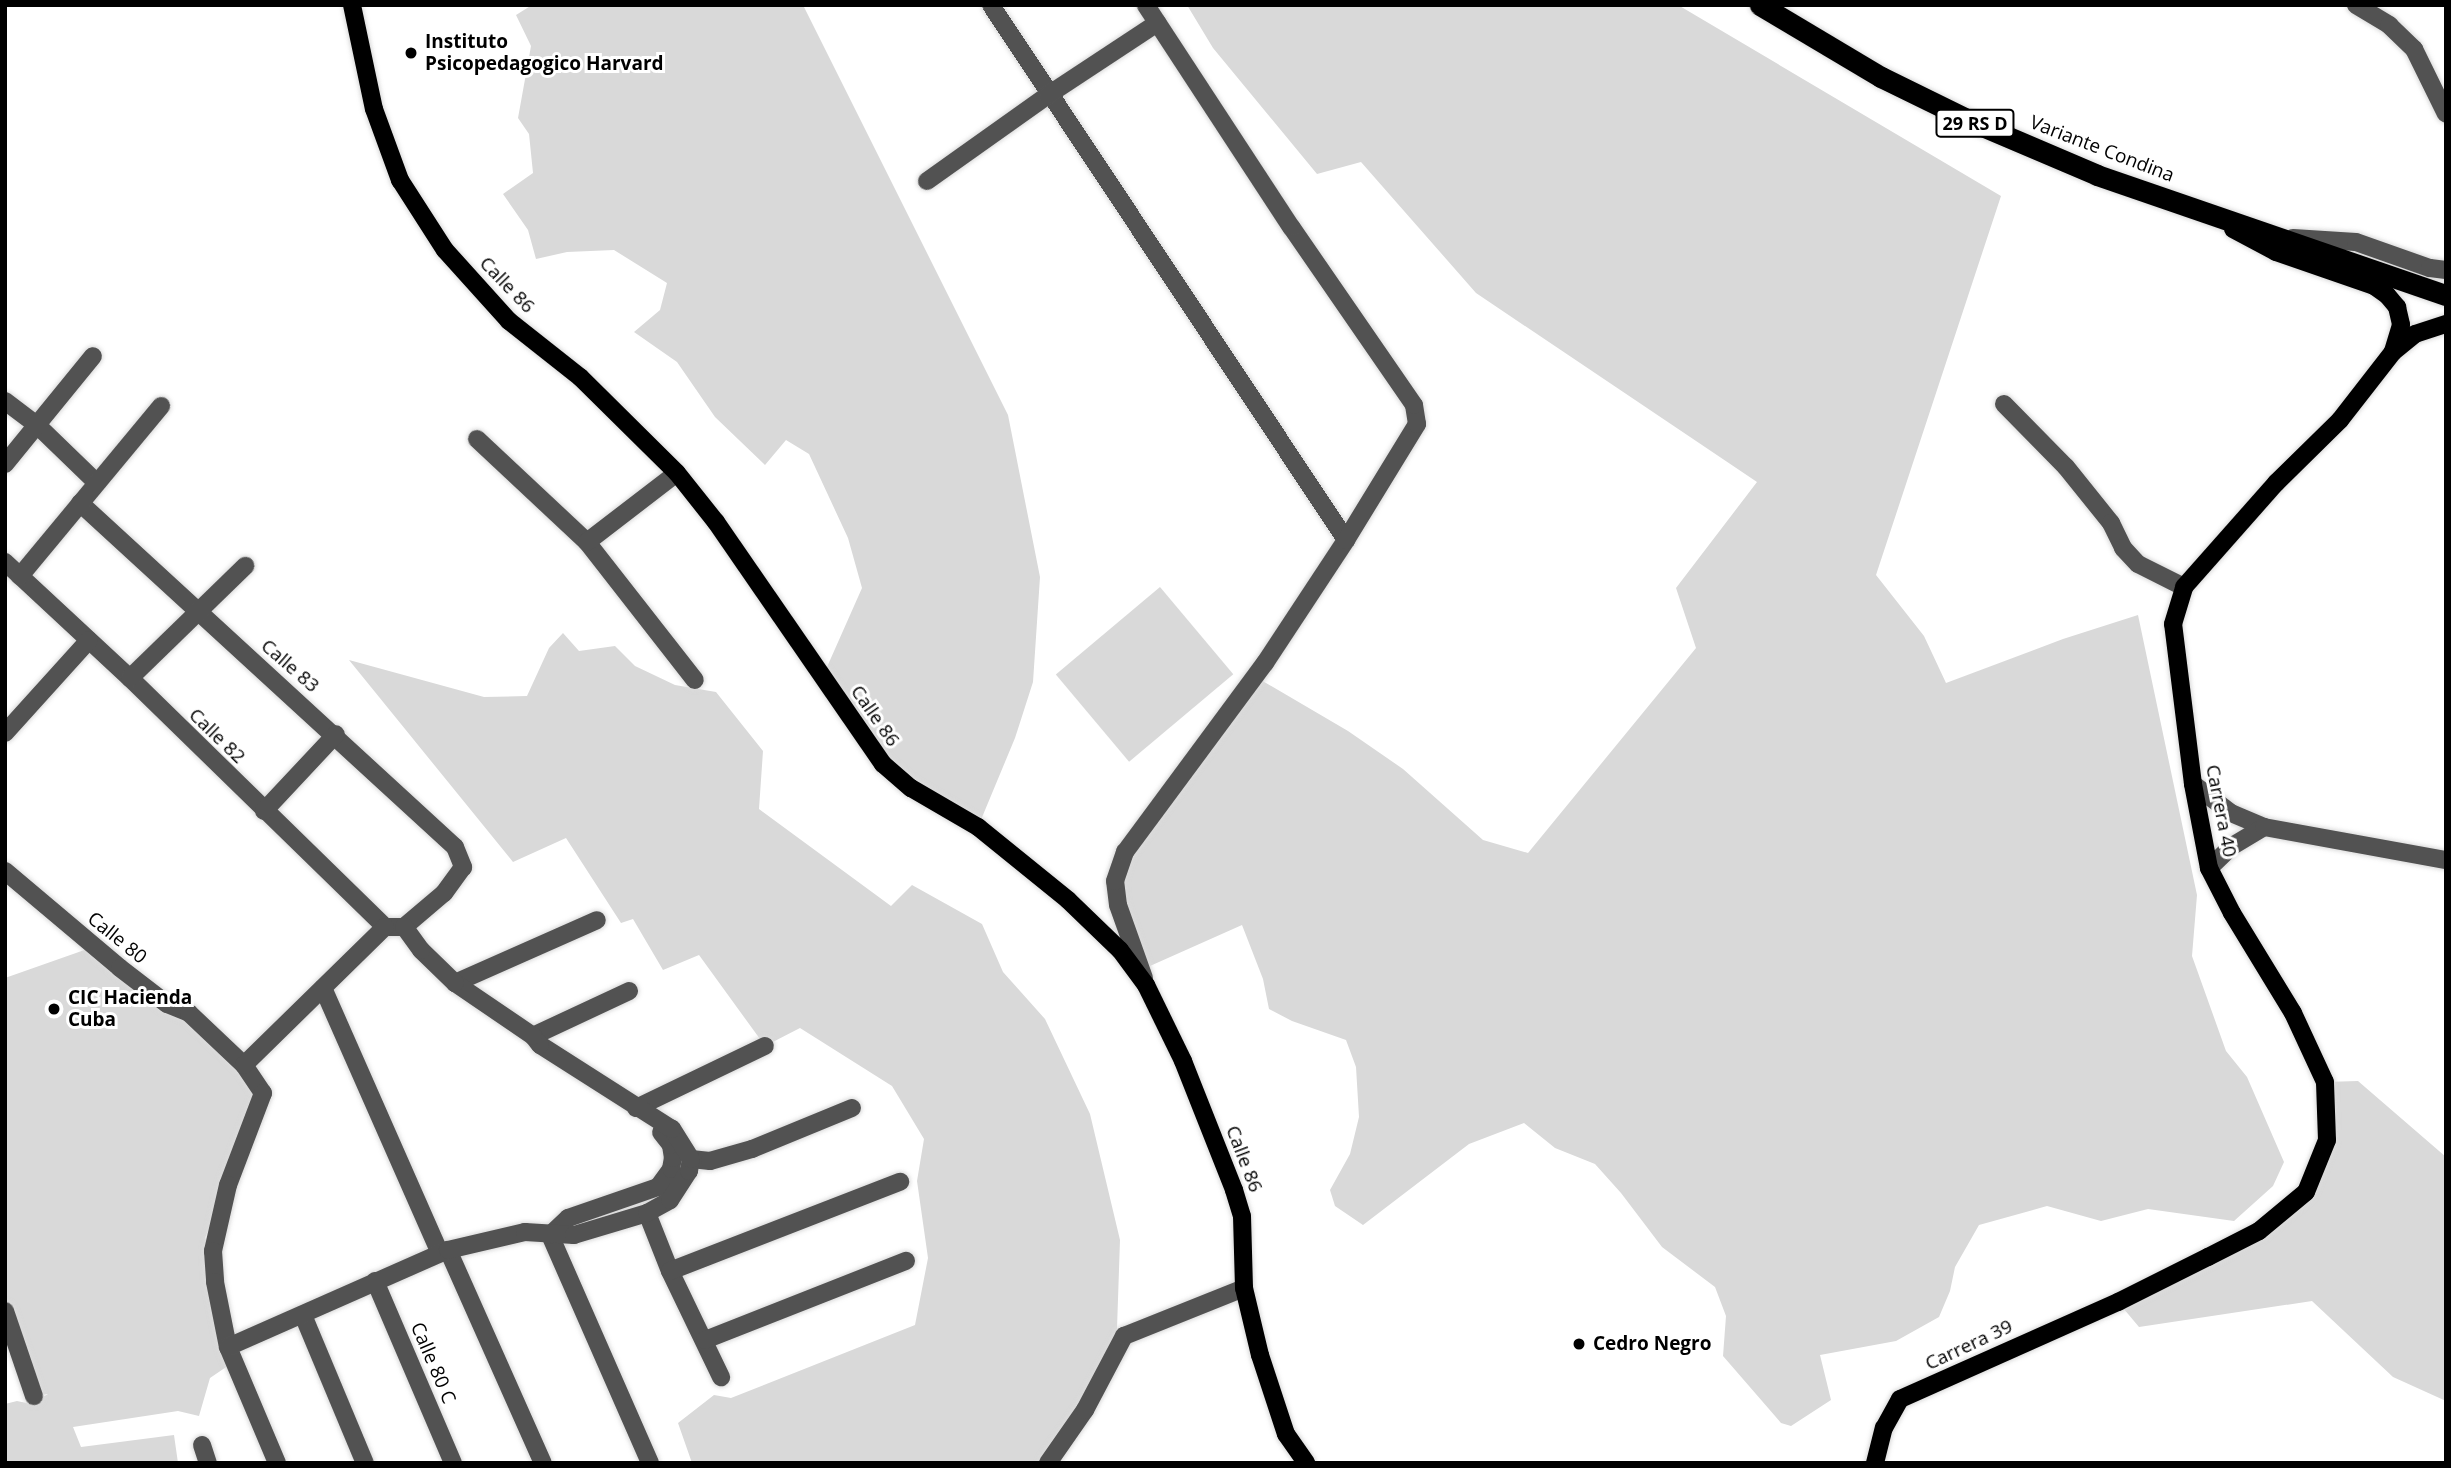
<!DOCTYPE html>
<style>
body{margin:0}
#map{position:relative;width:2451px;height:1468px;overflow:hidden;background:#fff;font-family:"Open Sans",sans-serif}
div>[style]{position:absolute}
.green>*{inset:0;background:#d9d9d9;transform-origin:0 0}
.roads{filter:drop-shadow(0 0 2px #dbdbdb) drop-shadow(0 0 2px #dbdbdb)}
.minor>*{height:18px;margin:-9px;padding:0 9px;transform-origin:9px;border-radius:9px;background:#525252}
.major>*{height:18px;margin:-9px;padding:0 9px;transform-origin:9px;border-radius:9px;background:#000}
.highway>*{height:21px;margin:-10.5px;padding:0 10.5px;transform-origin:10.5px;border-radius:10.5px;background:#000}
.dots>*{width:19px;height:19px;translate:-50% -50%;box-sizing:border-box;border:4px solid #fff;border-radius:50%}
span{translate:-50% -50%;white-space:nowrap;text-align:center;line-height:1.15;-webkit-text-stroke:6px #fff;paint-order:stroke}
.shield-label span{padding:2px 5px;background:#fff;border:2px solid;border-radius:5px;-webkit-text-stroke-width:0}
.shield-label{font-size:18px;color:#000;font-weight:700}
.poi-label{font-size:19px;color:#000;font-weight:700}
.left{translate:0 -50%;text-align:left}
.street-label{font-size:19px;color:#000}
.frame{position:absolute;inset:0;border:7px solid #000;pointer-events:none}
</style>
<div id="map">
<div class="green">
<i style="clip-path:polygon(532px 5px,803px 5px,1008px 415px,1040px 577px,1033px 682px,1015px 738px,978px 827px,883px 764px,823px 676px,862px 588px,848px 538px,809px 454px,786px 440px,765px 465px,715px 417px,677px 362px,634px 332px,660px 310px,667px 283px,614px 250px,567px 252px,536px 259px,528px 230px,503px 194px,533px 173px,529px 134px,518px 118px,531px 46px,516px 15px)"></i>
<i style="clip-path:polygon(1187px 5px,1678px 5px,2001px 196px,1876px 575px,1924px 636px,1946px 683px,2063px 639px,2138px 615px,2197px 895px,2192px 956px,2226px 1051px,2247px 1077px,2284px 1162px,2273px 1186px,2234px 1221px,2148px 1209px,2101px 1221px,2047px 1206px,1979px 1225px,1955px 1267px,1950px 1291px,1939px 1317px,1896px 1341px,1820px 1355px,1831px 1400px,1791px 1426px,1781px 1423px,1723px 1356px,1726px 1316px,1715px 1287px,1662px 1247px,1621px 1193px,1595px 1164px,1555px 1148px,1524px 1123px,1469px 1144px,1363px 1225px,1335px 1206px,1330px 1190px,1350px 1154px,1359px 1117px,1356px 1067px,1346px 1040px,1292px 1021px,1269px 1009px,1263px 979px,1242px 925px,1141px 970px,1118px 872px,1254px 676px,1348px 731px,1403px 769px,1483px 840px,1528px 853px,1696px 648px,1676px 588px,1757px 482px,1476px 293px,1361px 162px,1317px 174px,1213px 48px)"></i>
<i style="left:1160px;top:587px;width:114px;height:136px;rotate:50deg"></i>
<i style="clip-path:polygon(563px 633px,579px 651px,615px 646px,635px 666px,675px 685px,716px 692px,763px 751px,759px 809px,891px 906px,912px 885px,982px 924px,1003px 972px,1045px 1019px,1090px 1114px,1120px 1240px,1117px 1329px,1085px 1410px,1048px 1463px,692px 1463px,678px 1423px,714px 1395px,731px 1398px,915px 1325px,928px 1258px,917px 1181px,924px 1139px,892px 1086px,800px 1028px,765px 1046px,699px 955px,663px 970px,633px 919px,621px 923px,566px 838px,513px 862px,349px 660px,484px 697px,527px 696px,549px 648px)"></i>
<i style="clip-path:polygon(93px 947px,189px 1013px,263px 1093px,205px 1238px,213px 1251px,235px 1361px,210px 1378px,199px 1416px,178px 1411px,73px 1427px,81px 1447px,174px 1435px,178px 1463px,5px 1463px,5px 1404px,17px 1401px,31px 1404px,48px 1394px,34px 1396px,5px 1311px,5px 978px)"></i>
<i style="clip-path:polygon(2358px 1081px,2446px 1157px,2446px 1401px,2393px 1377px,2312px 1301px,2139px 1327px,2118px 1302px,2294px 1201px,2327px 1140px,2325px 1082px)"></i>
</div>
<div class="roads">
<div class="minor">
<i style="left:991px;top:5px;width:642px;rotate:56.43deg"></i>
<i style="left:2356px;top:5px;width:39px;rotate:31deg"></i>
<i style="left:2389px;top:25px;width:35px;rotate:44deg"></i>
<i style="left:2414px;top:49px;width:72px;rotate:63.8deg"></i>
<i style="left:927px;top:181px;width:148px;rotate:-35.4deg"></i>
<i style="left:1048px;top:95px;width:131px;rotate:-33.4deg"></i>
<i style="left:2293px;top:238px;width:63px;rotate:3.6deg"></i>
<i style="left:2356px;top:242px;width:78px;rotate:19.4deg"></i>
<i style="left:2430px;top:268px;width:16px;rotate:7deg"></i>
<i style="left:5px;top:401px;width:40px;rotate:37deg"></i>
<i style="left:37px;top:425px;width:83px;rotate:44deg"></i>
<i style="left:2004px;top:404px;width:88px;rotate:45.5deg"></i>
<i style="left:2066px;top:467px;width:72px;rotate:51.2deg"></i>
<i style="left:2111px;top:523px;width:28px;rotate:64deg"></i>
<i style="left:2123px;top:548px;width:22px;rotate:47deg"></i>
<i style="left:2138px;top:564px;width:51px;rotate:26.6deg"></i>
<i style="left:477px;top:439px;width:151px;rotate:43.1deg"></i>
<i style="left:587px;top:542px;width:175px;rotate:52deg"></i>
<i style="left:5px;top:464px;width:139px;rotate:-50.8deg"></i>
<i style="left:80px;top:503px;width:509px;rotate:42.53deg"></i>
<i style="left:455px;top:847px;width:22px;rotate:68deg"></i>
<i style="left:463px;top:867px;width:32px;rotate:126deg"></i>
<i style="left:444px;top:893px;width:52px;rotate:139.6deg"></i>
<i style="left:587px;top:542px;width:113px;rotate:-37.5deg"></i>
<i style="left:5px;top:562px;width:171px;rotate:42.9deg"></i>
<i style="left:130px;top:678px;width:356px;rotate:44.3deg"></i>
<i style="left:385px;top:927px;width:19px"></i>
<i style="left:20px;top:576px;width:221px;rotate:-50.3deg"></i>
<i style="left:130px;top:678px;width:161px;rotate:-44.2deg"></i>
<i style="left:5px;top:733px;width:125px;rotate:-47.9deg"></i>
<i style="left:2193px;top:784px;width:48px;rotate:37.3deg"></i>
<i style="left:2231px;top:813px;width:36px;rotate:23deg"></i>
<i style="left:2264px;top:827px;width:37px;rotate:149deg"></i>
<i style="left:2232px;top:846px;width:32px;rotate:136deg"></i>
<i style="left:264px;top:811px;width:105px;rotate:-46.9deg"></i>
<i style="left:2264px;top:827px;width:185px;rotate:10.3deg"></i>
<i style="left:5px;top:871px;width:150px;rotate:40.1deg"></i>
<i style="left:120px;top:968px;width:59px;rotate:37.5deg"></i>
<i style="left:167px;top:1004px;width:24px;rotate:22deg"></i>
<i style="left:189px;top:1013px;width:76px;rotate:43.4deg"></i>
<i style="left:244px;top:1065px;width:34px;rotate:56deg"></i>
<i style="left:263px;top:1093px;width:98px;rotate:110.8deg"></i>
<i style="left:228px;top:1185px;width:68px;rotate:102.8deg"></i>
<i style="left:213px;top:1251px;width:31px;rotate:86deg"></i>
<i style="left:215px;top:1282px;width:66px;rotate:78.7deg"></i>
<i style="left:228px;top:1347px;width:126px;rotate:67.1deg"></i>
<i style="left:1144px;top:978px;width:77px;rotate:-109.6deg"></i>
<i style="left:1118px;top:905px;width:24px;rotate:-97deg"></i>
<i style="left:1115px;top:881px;width:31px;rotate:-71deg"></i>
<i style="left:1125px;top:852px;width:235px;rotate:-53.5deg"></i>
<i style="left:1265px;top:663px;width:147px;rotate:-56.6deg"></i>
<i style="left:1346px;top:540px;width:136px;rotate:-58.5deg"></i>
<i style="left:1417px;top:424px;width:19px;rotate:-99deg"></i>
<i style="left:1414px;top:405px;width:216px;rotate:-124.6deg"></i>
<i style="left:1291px;top:227px;width:265px;rotate:-123.2deg"></i>
<i style="left:455px;top:983px;width:155px;rotate:-23.9deg"></i>
<i style="left:323px;top:988px;width:290px;rotate:66.2deg"></i>
<i style="left:533px;top:1036px;width:106px;rotate:-25.1deg"></i>
<i style="left:244px;top:1065px;width:197px;rotate:-44.4deg"></i>
<i style="left:636px;top:1108px;width:143px;rotate:-25.7deg"></i>
<i style="left:691px;top:1159px;width:19px;rotate:6deg"></i>
<i style="left:710px;top:1161px;width:44px;rotate:-15.9deg"></i>
<i style="left:752px;top:1149px;width:108px;rotate:-22.3deg"></i>
<i style="left:647px;top:1213px;width:62px;rotate:68.4deg"></i>
<i style="left:670px;top:1271px;width:118px;rotate:64.3deg"></i>
<i style="left:550px;top:1235px;width:249px;rotate:66.3deg"></i>
<i style="left:550px;top:1235px;width:25px;rotate:-43deg"></i>
<i style="left:568px;top:1218px;width:95px;rotate:-19deg"></i>
<i style="left:658px;top:1187px;width:22px;rotate:-54deg"></i>
<i style="left:671px;top:1169px;width:11px;rotate:-80deg"></i>
<i style="left:673px;top:1158px;width:13px;rotate:-99deg"></i>
<i style="left:671px;top:1145px;width:16px;rotate:-128deg"></i>
<i style="left:448px;top:1250px;width:233px;rotate:66deg"></i>
<i style="left:670px;top:1271px;width:247px;rotate:-21.2deg"></i>
<i style="left:375px;top:1281px;width:198px;rotate:66.8deg"></i>
<i style="left:5px;top:1311px;width:90px;rotate:71.2deg"></i>
<i style="left:303px;top:1315px;width:160px;rotate:67.3deg"></i>
<i style="left:705px;top:1340px;width:216px;rotate:-21.5deg"></i>
<i style="left:228px;top:1347px;width:240px;rotate:-23.8deg"></i>
<i style="left:448px;top:1250px;width:79px;rotate:-13.2deg"></i>
<i style="left:525px;top:1232px;width:49px;rotate:3.5deg"></i>
<i style="left:574px;top:1235px;width:76px;rotate:-16.8deg"></i>
<i style="left:647px;top:1213px;width:26px;rotate:-29deg"></i>
<i style="left:670px;top:1200px;width:35px;rotate:-57deg"></i>
<i style="left:689px;top:1171px;width:12px;rotate:-81deg"></i>
<i style="left:691px;top:1159px;width:36px;rotate:-122deg"></i>
<i style="left:672px;top:1129px;width:156px;rotate:-147.5deg"></i>
<i style="left:540px;top:1045px;width:11px;rotate:-128deg"></i>
<i style="left:533px;top:1036px;width:94px;rotate:-145.8deg"></i>
<i style="left:455px;top:983px;width:47px;rotate:-135.9deg"></i>
<i style="left:421px;top:950px;width:29px;rotate:-126deg"></i>
<i style="left:202px;top:1445px;width:19px;rotate:72deg"></i>
<i style="left:1048px;top:1463px;width:65px;rotate:-55.1deg"></i>
<i style="left:1085px;top:1410px;width:84px;rotate:-62.2deg"></i>
<i style="left:1124px;top:1336px;width:129px;rotate:-21.8deg"></i>
</div>
<div class="major">
<i style="left:352px;top:5px;width:106px;rotate:78.1deg"></i>
<i style="left:374px;top:109px;width:76px;rotate:69.9deg"></i>
<i style="left:400px;top:180px;width:83px;rotate:57.3deg"></i>
<i style="left:445px;top:250px;width:96px;rotate:48deg"></i>
<i style="left:509px;top:321px;width:90px;rotate:38.3deg"></i>
<i style="left:580px;top:377px;width:136px;rotate:44.7deg"></i>
<i style="left:677px;top:473px;width:63px;rotate:51.5deg"></i>
<i style="left:716px;top:522px;width:294px;rotate:55.4deg"></i>
<i style="left:883px;top:764px;width:37px;rotate:41deg"></i>
<i style="left:911px;top:788px;width:78px;rotate:30.2deg"></i>
<i style="left:978px;top:827px;width:116px;rotate:39deg"></i>
<i style="left:1068px;top:900px;width:72px;rotate:43.9deg"></i>
<i style="left:1120px;top:950px;width:44px;rotate:53.4deg"></i>
<i style="left:1146px;top:985px;width:85px;rotate:64deg"></i>
<i style="left:1183px;top:1061px;width:139px;rotate:68.4deg"></i>
<i style="left:1234px;top:1190px;width:27px;rotate:73deg"></i>
<i style="left:1242px;top:1216px;width:72px;rotate:88.4deg"></i>
<i style="left:1244px;top:1288px;width:69px;rotate:76.6deg"></i>
<i style="left:1260px;top:1355px;width:83px;rotate:71.8deg"></i>
<i style="left:1286px;top:1434px;width:35px;rotate:55deg"></i>
<i style="left:2233px;top:229px;width:49px;rotate:28.1deg"></i>
<i style="left:2276px;top:252px;width:104px;rotate:19.1deg"></i>
<i style="left:2374px;top:286px;width:16px;rotate:35deg"></i>
<i style="left:2387px;top:295px;width:16px;rotate:50deg"></i>
<i style="left:2397px;top:307px;width:18px;rotate:77deg"></i>
<i style="left:2401px;top:325px;width:28px;rotate:107deg"></i>
<i style="left:1875px;top:1463px;width:36px;rotate:-76deg"></i>
<i style="left:1884px;top:1428px;width:33px;rotate:-61deg"></i>
<i style="left:1900px;top:1399px;width:239px;rotate:-24deg"></i>
<i style="left:2118px;top:1302px;width:101px;rotate:-26.6deg"></i>
<i style="left:2208px;top:1257px;width:57px;rotate:-27deg"></i>
<i style="left:2259px;top:1231px;width:61px;rotate:-39.7deg"></i>
<i style="left:2306px;top:1192px;width:56px;rotate:-68deg"></i>
<i style="left:2327px;top:1140px;width:58px;rotate:-92deg"></i>
<i style="left:2325px;top:1082px;width:76px;rotate:-114.9deg"></i>
<i style="left:2293px;top:1013px;width:117px;rotate:-121.4deg"></i>
<i style="left:2232px;top:913px;width:51px;rotate:-117.1deg"></i>
<i style="left:2209px;top:868px;width:86px;rotate:-100.8deg"></i>
<i style="left:2193px;top:784px;width:161px;rotate:-97.1deg"></i>
<i style="left:2173px;top:624px;width:39px;rotate:-73deg"></i>
<i style="left:2184px;top:587px;width:139px;rotate:-48.5deg"></i>
<i style="left:2276px;top:483px;width:90px;rotate:-44.5deg"></i>
<i style="left:2340px;top:420px;width:86px;rotate:-52.1deg"></i>
<i style="left:2393px;top:352px;width:28px;rotate:-39deg"></i>
<i style="left:2415px;top:334px;width:33px;rotate:-18deg"></i>
</div>
<div class="highway">
<i style="left:1760px;top:5px;width:141px;rotate:30.8deg"></i>
<i style="left:1881px;top:77px;width:102px;rotate:26.1deg"></i>
<i style="left:1973px;top:122px;width:135px;rotate:23.1deg"></i>
<i style="left:2097px;top:175px;width:369px;rotate:19deg"></i>
</div>
</div>
<div class="dots">
<i style="left:411px;top:53px;background:#000"></i>
<i style="left:54px;top:1009px;background:#000"></i>
<i style="left:1579px;top:1344px;background:#000"></i>
</div>
<div class="shield-label">
<span style="left:1975px;top:123px">29 RS D</span>
</div>
<div class="poi-label">
<span class="left" style="left:425px;top:53px">Instituto<br>Psicopedagogico Harvard</span>
<span class="left" style="left:68px;top:1009px">CIC Hacienda<br>Cuba</span>
<span class="left" style="left:1593px;top:1344px">Cedro Negro</span>
</div>
<div class="street-label">
<span style="left:2102px;top:149px;rotate:21deg">Variante Condina</span>
<span style="left:507px;top:285px;rotate:46deg">Calle 86</span>
<span style="left:290px;top:666px;rotate:41deg">Calle 83</span>
<span style="left:875px;top:716px;rotate:55deg">Calle 86</span>
<span style="left:217px;top:736px;rotate:44deg">Calle 82</span>
<span style="left:2221px;top:811px;rotate:79deg">Carrera 40</span>
<span style="left:117px;top:938px;rotate:39deg">Calle 80</span>
<span style="left:1244px;top:1159px;rotate:69deg">Calle 86</span>
<span style="left:1969px;top:1345px;rotate:-25deg">Carrera 39</span>
<span style="left:433px;top:1363px;rotate:67deg">Calle 80 C</span>
</div>
<div class="frame"></div>
</div>
